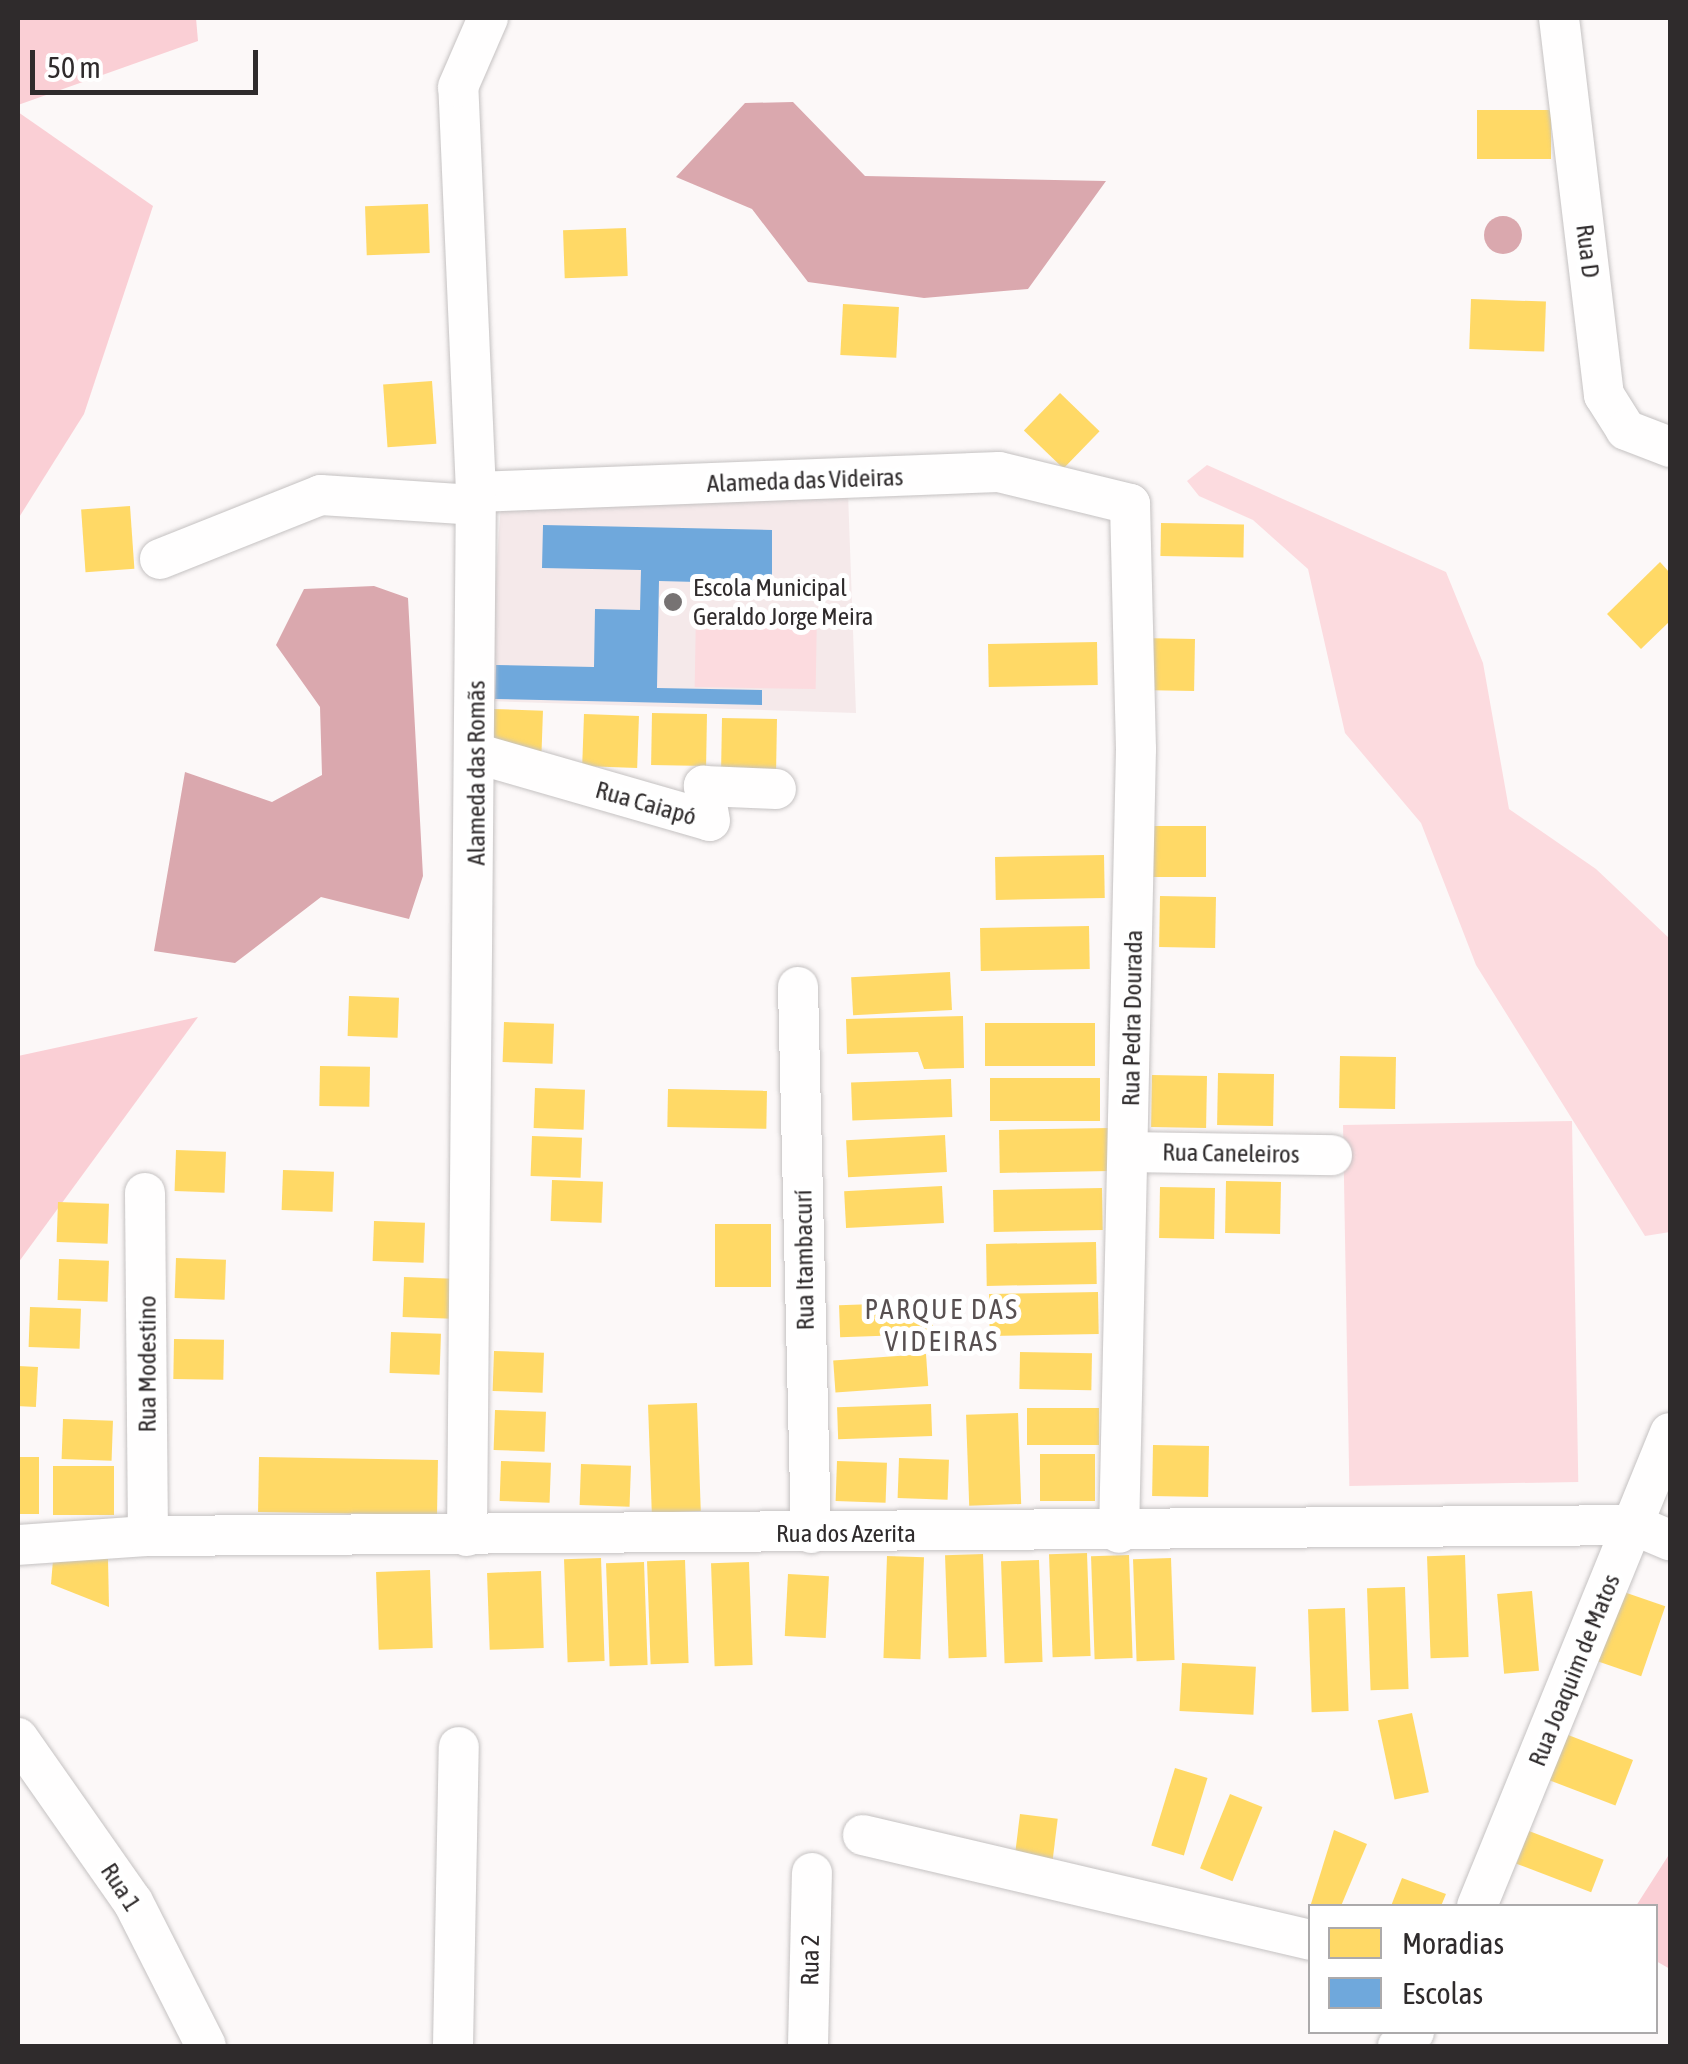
<!DOCTYPE html>
<meta charset="utf-8">
<style>
body{margin:0}
#map{position:relative;width:1688px;height:2064px;overflow:hidden;background:#fcf8f8;font-family:"Asap Condensed",sans-serif}
div>[style]{position:absolute}
.built>*{inset:0;background:#f5e9ea}
.green>*{inset:0;background:#fcdbdf;transform-origin:0 0}
.forest>*{inset:0;background:#facfd5}
.water>*{inset:0;background:#daa8ae}
.round{border-radius:50%}
.homes>*{inset:0;background:#ffd966;transform-origin:0 0}
.schools>*{inset:0;background:#6fa8dc}
.roads{filter:drop-shadow(0 0 2px #c5c2c2) drop-shadow(0 0 2px #c5c2c2)}
.minor>*{height:40px;margin:-20px;padding:0 20px;transform-origin:20px;border-radius:20px;background:#fffefe}
.dots>*{width:28px;height:28px;translate:-50% -50%;box-sizing:border-box;border:5px solid #fff;border-radius:50%}
span{translate:-50% -50%;white-space:nowrap;text-align:center;line-height:1.15;-webkit-text-stroke:10px #fff;paint-order:stroke}
.street-label{font-size:25px;color:#2f2b2c}
.poi-label{font-size:25px;color:#2f2b2c}
.left{translate:0 -50%;text-align:left}
.neighbourhood-label{font-size:28px;color:#585051;letter-spacing:2.5px}
.frame{position:absolute;inset:0;border:20px solid #2f2b2c;pointer-events:none}
.legend{position:absolute;left:1308px;top:1904px;width:350px;height:130px;box-sizing:border-box;background:#fff;border:2px solid #acaaab;margin:0;padding:12px 18px;list-style:none;font-size:30px;color:#2f2b2c}
.legend li{display:flex;align-items:center;gap:20px;height:50px}
.legend b{width:50px;border:2px solid #acaaab}
.scale{position:absolute;left:30px;top:50px;width:228px;height:45px;box-sizing:border-box;border:5px solid #2f2b2c;border-top:0;padding-left:12px;font-size:30px;line-height:35px;white-space:nowrap;color:#2f2b2c;-webkit-text-stroke:8px #fff;paint-order:stroke}
</style>
<div id="map">
<div class="built">
<i style="clip-path:polygon(848px 493px,856px 713px,487px 701px,501px 503px)"></i>
</div>
<div class="green">
<i style="clip-path:polygon(1207px 465px,1446px 572px,1483px 663px,1509px 809px,1596px 869px,1670px 939px,1670px 1232px,1645px 1236px,1476px 965px,1421px 823px,1345px 733px,1308px 569px,1253px 520px,1199px 496px,1187px 481px)"></i>
<i style="left:696px;top:611px;width:121px;height:76px;rotate:1deg"></i>
<i style="left:1572px;top:1121px;width:361px;height:229px;rotate:89deg"></i>
</div>
<div class="forest">
<i style="clip-path:polygon(18px 18px,196px 18px,198px 41px,18px 105px)"></i>
<i style="clip-path:polygon(18px 112px,153px 206px,84px 414px,18px 519px)"></i>
<i style="clip-path:polygon(198px 1017px,18px 1263px,18px 1056px)"></i>
<i style="clip-path:polygon(1670px 1853px,1670px 1969px,1656px 1961px,1656px 1906px,1636px 1906px)"></i>
</div>
<div class="water">
<i style="clip-path:polygon(793px 102px,865px 176px,1106px 181px,1028px 289px,924px 298px,808px 282px,752px 209px,676px 177px,745px 103px)"></i>
<i class="round" style="left:1484px;top:216px;width:38px;height:38px"></i>
<i style="clip-path:polygon(374px 586px,408px 598px,423px 876px,409px 919px,321px 897px,235px 963px,154px 951px,185px 772px,272px 802px,322px 775px,320px 707px,276px 645px,304px 589px)"></i>
</div>
<div class="homes">
<i style="left:1477px;top:110px;width:74px;height:49px"></i>
<i style="left:428px;top:204px;width:49px;height:63px;rotate:88deg"></i>
<i style="left:626px;top:228px;width:48px;height:63px;rotate:88deg"></i>
<i style="left:1471px;top:299px;width:75px;height:50px;rotate:2deg"></i>
<i style="left:843px;top:304px;width:56px;height:51px;rotate:3deg"></i>
<i style="left:432px;top:381px;width:63px;height:49px;rotate:86deg"></i>
<i style="left:1060px;top:393px;width:55px;height:52px;rotate:44deg"></i>
<i style="left:130px;top:506px;width:63px;height:49px;rotate:86deg"></i>
<i style="left:1161px;top:523px;width:83px;height:33px;rotate:1deg"></i>
<i style="clip-path:polygon(1660px 562px,1670px 573px,1670px 621px,1641px 649px,1607px 614px)"></i>
<i style="left:1140px;top:638px;width:55px;height:52px;rotate:1deg"></i>
<i style="left:1097px;top:642px;width:43px;height:109px;rotate:89deg"></i>
<i style="left:493px;top:709px;width:50px;height:41px;rotate:2deg"></i>
<i style="left:652px;top:713px;width:55px;height:52px;rotate:1deg"></i>
<i style="left:584px;top:714px;width:55px;height:52px;rotate:2deg"></i>
<i style="left:722px;top:718px;width:55px;height:52px;rotate:1deg"></i>
<i style="left:1151px;top:826px;width:55px;height:51px"></i>
<i style="left:1104px;top:855px;width:43px;height:109px;rotate:89deg"></i>
<i style="left:1160px;top:896px;width:56px;height:51px;rotate:1deg"></i>
<i style="left:1089px;top:926px;width:43px;height:109px;rotate:89deg"></i>
<i style="left:950px;top:972px;width:38px;height:99px;rotate:87deg"></i>
<i style="left:349px;top:996px;width:50px;height:40px;rotate:2deg"></i>
<i style="clip-path:polygon(963px 1016px,964px 1068px,924px 1069px,918px 1052px,847px 1054px,846px 1019px)"></i>
<i style="left:504px;top:1022px;width:50px;height:40px;rotate:2deg"></i>
<i style="left:1095px;top:1023px;width:43px;height:110px;rotate:90deg"></i>
<i style="left:1340px;top:1056px;width:56px;height:52px;rotate:1deg"></i>
<i style="left:320px;top:1066px;width:50px;height:40px;rotate:1deg"></i>
<i style="left:1218px;top:1073px;width:56px;height:52px;rotate:1deg"></i>
<i style="left:1152px;top:1075px;width:55px;height:52px;rotate:1deg"></i>
<i style="left:1100px;top:1078px;width:43px;height:110px;rotate:90deg"></i>
<i style="left:951px;top:1079px;width:38px;height:100px;rotate:88deg"></i>
<i style="left:535px;top:1088px;width:50px;height:40px;rotate:2deg"></i>
<i style="left:668px;top:1089px;width:99px;height:38px;rotate:1deg"></i>
<i style="left:1109px;top:1128px;width:43px;height:110px;rotate:89deg"></i>
<i style="left:945px;top:1135px;width:37px;height:99px;rotate:87deg"></i>
<i style="left:532px;top:1136px;width:50px;height:40px;rotate:2deg"></i>
<i style="left:176px;top:1150px;width:50px;height:41px;rotate:2deg"></i>
<i style="left:283px;top:1170px;width:51px;height:40px;rotate:2deg"></i>
<i style="left:552px;top:1180px;width:51px;height:41px;rotate:2deg"></i>
<i style="left:1226px;top:1181px;width:55px;height:52px;rotate:1deg"></i>
<i style="left:942px;top:1186px;width:37px;height:98px;rotate:87deg"></i>
<i style="left:1160px;top:1187px;width:55px;height:51px;rotate:1deg"></i>
<i style="left:1102px;top:1188px;width:42px;height:109px;rotate:89deg"></i>
<i style="left:58px;top:1202px;width:51px;height:40px;rotate:2deg"></i>
<i style="left:374px;top:1221px;width:51px;height:40px;rotate:2deg"></i>
<i style="left:715px;top:1224px;width:56px;height:63px"></i>
<i style="left:1096px;top:1242px;width:42px;height:110px;rotate:89deg"></i>
<i style="left:176px;top:1258px;width:50px;height:40px;rotate:2deg"></i>
<i style="left:59px;top:1259px;width:50px;height:41px;rotate:2deg"></i>
<i style="left:404px;top:1277px;width:50px;height:40px;rotate:2deg"></i>
<i style="left:1098px;top:1292px;width:42px;height:109px;rotate:89deg"></i>
<i style="left:932px;top:1302px;width:32px;height:93px;rotate:88deg"></i>
<i style="left:30px;top:1307px;width:51px;height:40px;rotate:2deg"></i>
<i style="left:391px;top:1332px;width:50px;height:41px;rotate:2deg"></i>
<i style="left:174px;top:1339px;width:50px;height:40px;rotate:1deg"></i>
<i style="left:494px;top:1351px;width:50px;height:40px;rotate:2deg"></i>
<i style="left:1020px;top:1352px;width:72px;height:37px;rotate:1deg"></i>
<i style="left:926px;top:1354px;width:32px;height:93px;rotate:86deg"></i>
<i style="left:18px;top:1366px;width:20px;height:40px;rotate:3deg"></i>
<i style="left:697px;top:1403px;width:108px;height:49px;rotate:88deg"></i>
<i style="left:931px;top:1404px;width:32px;height:94px;rotate:88deg"></i>
<i style="left:1027px;top:1408px;width:72px;height:37px"></i>
<i style="left:495px;top:1410px;width:51px;height:40px;rotate:2deg"></i>
<i style="left:1018px;top:1413px;width:91px;height:52px;rotate:88deg"></i>
<i style="left:63px;top:1419px;width:50px;height:40px;rotate:2deg"></i>
<i style="left:1153px;top:1445px;width:56px;height:51px;rotate:1deg"></i>
<i style="left:1040px;top:1454px;width:55px;height:47px"></i>
<i style="left:18px;top:1457px;width:21px;height:57px"></i>
<i style="left:259px;top:1457px;width:179px;height:55px;rotate:1deg"></i>
<i style="left:899px;top:1458px;width:50px;height:40px;rotate:2deg"></i>
<i style="left:501px;top:1461px;width:50px;height:40px;rotate:2deg"></i>
<i style="left:837px;top:1461px;width:50px;height:40px;rotate:2deg"></i>
<i style="left:581px;top:1464px;width:50px;height:41px;rotate:2deg"></i>
<i style="left:53px;top:1466px;width:61px;height:49px"></i>
<i style="left:1087px;top:1553px;width:103px;height:38px;rotate:88deg"></i>
<i style="left:983px;top:1554px;width:103px;height:38px;rotate:88deg"></i>
<i style="left:1129px;top:1555px;width:103px;height:38px;rotate:88deg"></i>
<i style="left:1465px;top:1555px;width:102px;height:38px;rotate:88deg"></i>
<i style="left:887px;top:1556px;width:37px;height:102px;rotate:2deg"></i>
<i style="left:601px;top:1558px;width:103px;height:37px;rotate:88deg"></i>
<i style="left:1171px;top:1558px;width:102px;height:38px;rotate:88deg"></i>
<i style="clip-path:polygon(108px 1559px,109px 1607px,51px 1584px,53px 1560px)"></i>
<i style="left:685px;top:1560px;width:103px;height:38px;rotate:88deg"></i>
<i style="left:1039px;top:1560px;width:102px;height:38px;rotate:88deg"></i>
<i style="left:644px;top:1562px;width:103px;height:38px;rotate:88deg"></i>
<i style="left:749px;top:1562px;width:103px;height:38px;rotate:88deg"></i>
<i style="left:430px;top:1570px;width:78px;height:54px;rotate:88deg"></i>
<i style="left:541px;top:1571px;width:77px;height:54px;rotate:88deg"></i>
<i style="left:788px;top:1574px;width:41px;height:62px;rotate:3deg"></i>
<i style="left:1405px;top:1587px;width:102px;height:38px;rotate:88deg"></i>
<i style="left:1618px;top:1590px;width:50px;height:74px;rotate:19deg"></i>
<i style="left:1532px;top:1591px;width:80px;height:35px;rotate:85deg"></i>
<i style="left:1345px;top:1608px;width:103px;height:37px;rotate:88deg"></i>
<i style="left:1182px;top:1663px;width:74px;height:48px;rotate:3deg"></i>
<i style="left:1412px;top:1713px;width:81px;height:35px;rotate:78deg"></i>
<i style="left:1563px;top:1733px;width:75px;height:49px;rotate:21deg"></i>
<i style="left:1175px;top:1768px;width:34px;height:81px;rotate:17deg"></i>
<i style="left:1230px;top:1794px;width:35px;height:80px;rotate:22deg"></i>
<i style="left:1020px;top:1814px;width:38px;height:44px;rotate:7deg"></i>
<i style="clip-path:polygon(1334px 1830px,1367px 1844px,1341px 1906px,1310px 1907px)"></i>
<i style="left:1529px;top:1831px;width:80px;height:35px;rotate:21deg"></i>
<i style="clip-path:polygon(1402px 1878px,1446px 1894px,1441px 1906px,1391px 1906px)"></i>
</div>
<div class="schools">
<i style="clip-path:polygon(543px 525px,772px 530px,772px 584px,659px 581px,657px 688px,762px 690px,762px 705px,495px 699px,496px 665px,594px 667px,595px 609px,640px 610px,641px 570px,542px 568px)"></i>
</div>
<div class="roads">
<div class="minor">
<i style="left:1559px;top:18px;width:380px;rotate:83.2deg"></i>
<i style="left:1604px;top:395px;width:41px;rotate:57.8deg"></i>
<i style="left:1626px;top:430px;width:47px;rotate:21.1deg"></i>
<i style="left:476px;top:492px;width:523px;rotate:-2.19deg"></i>
<i style="left:999px;top:472px;width:135px;rotate:13.7deg"></i>
<i style="left:1130px;top:504px;width:245px;rotate:88.6deg"></i>
<i style="left:1136px;top:749px;width:784px;rotate:91.24deg"></i>
<i style="left:160px;top:559px;width:173px;rotate:-21.7deg"></i>
<i style="left:321px;top:495px;width:153px;rotate:3.7deg"></i>
<i style="left:478px;top:754px;width:241px;rotate:16.1deg"></i>
<i style="left:710px;top:821px;width:36px;rotate:-100deg"></i>
<i style="left:704px;top:786px;width:72px;rotate:2.4deg"></i>
<i style="left:798px;top:987px;width:546px;rotate:88.64deg"></i>
<i style="left:1130px;top:1152px;width:202px;rotate:0.9deg"></i>
<i style="left:145px;top:1193px;width:343px;rotate:89.5deg"></i>
<i style="left:467px;top:1536px;width:1044px;rotate:-89.51deg"></i>
<i style="left:476px;top:492px;width:405px;rotate:-92.5deg"></i>
<i style="left:458px;top:87px;width:75px;rotate:-66.5deg"></i>
<i style="left:18px;top:1545px;width:130px;rotate:-4deg"></i>
<i style="left:148px;top:1536px;width:1486px;rotate:-0.42deg"></i>
<i style="left:1634px;top:1525px;width:39px;rotate:23deg"></i>
<i style="left:18px;top:1738px;width:200px;rotate:55deg"></i>
<i style="left:133px;top:1902px;width:161px;rotate:63.1deg"></i>
<i style="left:863px;top:1835px;width:459px;rotate:13.2deg"></i>
<i style="left:1477px;top:1906px;width:511px;rotate:-67.8deg"></i>
<i style="left:453px;top:2046px;width:299px;rotate:-88.9deg"></i>
<i style="left:808px;top:2046px;width:173px;rotate:-88.7deg"></i>
<i style="left:1398px;top:2046px;width:21px;rotate:-41deg"></i>
</div>
</div>
<div class="dots">
<i style="left:673px;top:602px;background:#777373"></i>
</div>
<div class="street-label">
<span style="left:1588px;top:251px;rotate:83deg">Rua D</span>
<span style="left:805px;top:480px;rotate:-2deg">Alameda das Videiras</span>
<span style="left:476px;top:773px;rotate:-90deg">Alameda das Romãs</span>
<span style="left:646px;top:803px;rotate:16deg">Rua Caiapó</span>
<span style="left:1132px;top:1018px;rotate:-89deg">Rua Pedra Dourada</span>
<span style="left:1231px;top:1153px;rotate:1deg">Rua Caneleiros</span>
<span style="left:804px;top:1260px;rotate:-91deg">Rua Itambacurí</span>
<span style="left:147px;top:1364px;rotate:-90deg">Rua Modestino</span>
<span style="left:846px;top:1533px">Rua dos Azerita</span>
<span style="left:1574px;top:1670px;rotate:-68deg">Rua Joaquim de Matos</span>
<span style="left:121px;top:1887px;rotate:57deg">Rua 1</span>
<span style="left:810px;top:1960px;rotate:-89deg">Rua 2</span>
</div>
<div class="poi-label">
<span class="left" style="left:693px;top:602px">Escola Municipal<br>Geraldo Jorge Meira</span>
</div>
<div class="neighbourhood-label">
<span style="left:942px;top:1325px">PARQUE DAS<br>VIDEIRAS</span>
</div>
<div class="frame"></div>
<ul class="legend">
<li><b style="height:28px;background:#ffd966"></b>Moradias</li>
<li><b style="height:28px;background:#6fa8dc"></b>Escolas</li>
</ul>
<div class="scale">50 m</div>
</div>
